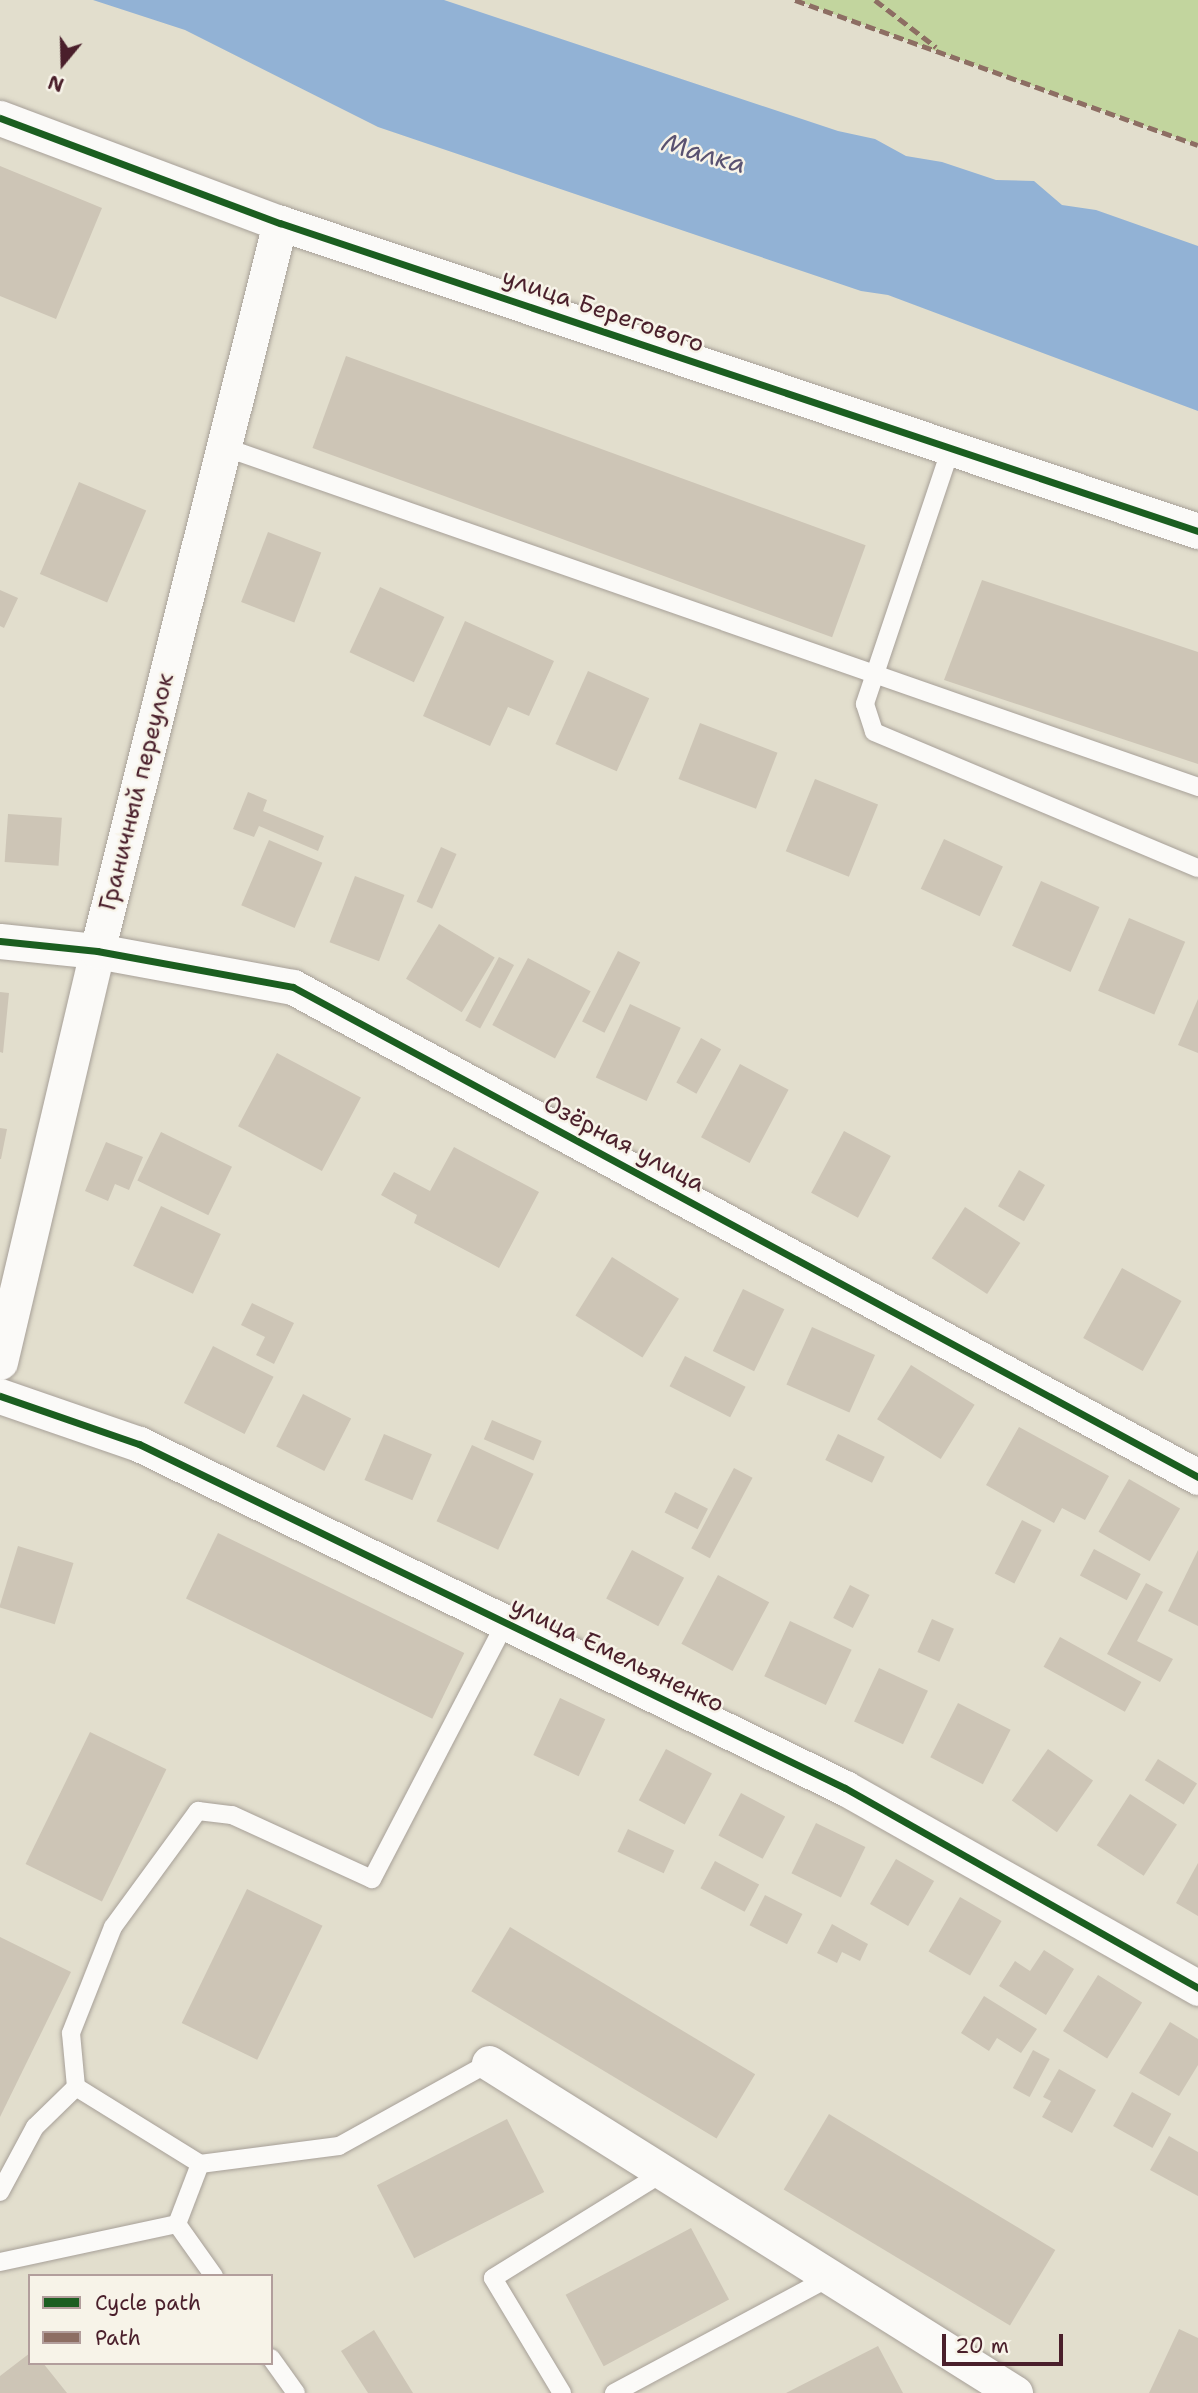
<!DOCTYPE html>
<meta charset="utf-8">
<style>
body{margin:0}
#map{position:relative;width:1198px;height:2393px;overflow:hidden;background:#e2decd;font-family:"Shantell Sans",sans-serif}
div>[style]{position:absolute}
.green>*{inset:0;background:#c2d59e}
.water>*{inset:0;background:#92b2d5}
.building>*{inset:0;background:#cdc5b6;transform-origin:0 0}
.roads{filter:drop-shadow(0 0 2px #a7a098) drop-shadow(0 0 2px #a7a098)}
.service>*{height:18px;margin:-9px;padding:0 9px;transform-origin:9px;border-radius:9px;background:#fbfaf8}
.minor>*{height:35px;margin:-17.5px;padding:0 17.5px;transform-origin:17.5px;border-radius:17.5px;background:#fbfaf8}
.quiet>*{height:5px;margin-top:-2.5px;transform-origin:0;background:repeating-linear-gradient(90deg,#8d6e63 0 10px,transparent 0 15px)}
.cycleway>*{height:7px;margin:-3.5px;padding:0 3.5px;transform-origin:3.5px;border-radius:3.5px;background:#1b5e20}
span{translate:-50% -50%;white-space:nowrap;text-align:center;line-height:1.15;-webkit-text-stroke:5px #f7f3e8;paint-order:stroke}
.street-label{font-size:24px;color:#4a1f2b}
.water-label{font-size:26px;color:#595271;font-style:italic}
.legend{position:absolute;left:28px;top:2274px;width:245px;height:91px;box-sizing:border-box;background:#f7f3e8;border:2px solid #b29e9c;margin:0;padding:9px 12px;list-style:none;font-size:21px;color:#4a1f2b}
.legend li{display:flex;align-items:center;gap:14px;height:35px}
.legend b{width:35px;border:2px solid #b29e9c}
.north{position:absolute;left:28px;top:28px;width:70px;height:70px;-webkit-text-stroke:5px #f7f3e8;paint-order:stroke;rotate:199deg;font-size:19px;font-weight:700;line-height:28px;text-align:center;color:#4a1f2b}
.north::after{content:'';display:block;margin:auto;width:24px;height:32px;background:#4a1f2b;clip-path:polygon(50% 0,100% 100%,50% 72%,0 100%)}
.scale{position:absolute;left:942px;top:2334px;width:121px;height:32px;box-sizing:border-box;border:4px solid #4a1f2b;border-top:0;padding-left:9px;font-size:21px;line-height:24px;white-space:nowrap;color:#4a1f2b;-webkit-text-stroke:5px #f7f3e8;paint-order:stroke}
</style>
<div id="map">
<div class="green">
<i style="clip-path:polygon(795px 0,1198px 0,1198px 145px,947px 55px)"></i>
</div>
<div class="water">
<i style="clip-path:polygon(93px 0,444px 0,838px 131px,875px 139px,906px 156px,942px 162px,996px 180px,1034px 181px,1062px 205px,1096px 210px,1198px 246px,1198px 411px,888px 295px,861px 291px,378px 127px,185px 30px)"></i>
</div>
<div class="building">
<i style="clip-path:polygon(0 166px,102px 208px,56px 319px,0 296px)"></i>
<i style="left:346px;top:356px;width:553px;height:98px;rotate:20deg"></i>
<i style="left:79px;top:482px;width:73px;height:100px;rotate:23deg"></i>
<i style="left:268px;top:532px;width:57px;height:75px;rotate:21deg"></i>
<i style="clip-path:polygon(982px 580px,1198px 652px,1198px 764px,944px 680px)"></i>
<i style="left:380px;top:587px;width:71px;height:72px;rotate:25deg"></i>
<i style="clip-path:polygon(0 590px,18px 598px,4px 628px,0 626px)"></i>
<i style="clip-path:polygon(465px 621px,554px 661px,529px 716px,508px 707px,490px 746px,423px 716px)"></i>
<i style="left:588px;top:671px;width:67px;height:80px;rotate:24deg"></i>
<i style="left:700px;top:723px;width:83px;height:60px;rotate:21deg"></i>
<i style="left:815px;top:779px;width:68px;height:78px;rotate:22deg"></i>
<i style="clip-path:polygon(248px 792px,267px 800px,263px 811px,324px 836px,318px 851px,259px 826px,254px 837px,233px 829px)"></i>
<i style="left:8px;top:814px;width:54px;height:48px;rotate:4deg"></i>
<i style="left:944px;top:839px;width:65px;height:55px;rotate:25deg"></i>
<i style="left:269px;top:840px;width:58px;height:71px;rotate:23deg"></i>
<i style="left:441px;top:847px;width:17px;height:60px;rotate:24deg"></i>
<i style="left:355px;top:876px;width:53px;height:71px;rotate:21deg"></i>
<i style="left:1041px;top:881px;width:64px;height:71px;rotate:24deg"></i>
<i style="left:1129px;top:918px;width:61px;height:79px;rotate:23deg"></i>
<i style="left:439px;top:924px;width:65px;height:64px;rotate:31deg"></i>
<i style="left:618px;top:951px;width:25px;height:79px;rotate:27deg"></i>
<i style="left:499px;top:957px;width:17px;height:72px;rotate:28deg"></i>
<i style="left:528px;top:958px;width:71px;height:76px;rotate:28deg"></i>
<i style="clip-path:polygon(0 992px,9px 993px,3px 1053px,0 1052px)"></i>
<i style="clip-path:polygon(1198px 999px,1198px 1053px,1178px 1045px)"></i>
<i style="left:630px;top:1004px;width:56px;height:81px;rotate:25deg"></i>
<i style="left:701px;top:1038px;width:23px;height:51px;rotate:29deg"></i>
<i style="left:277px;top:1053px;width:95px;height:83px;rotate:28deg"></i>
<i style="left:740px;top:1064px;width:55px;height:83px;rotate:28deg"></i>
<i style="clip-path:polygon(0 1128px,7px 1129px,1px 1159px,0 1159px)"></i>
<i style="left:844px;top:1131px;width:53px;height:70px;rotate:28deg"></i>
<i style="left:161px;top:1132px;width:79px;height:54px;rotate:26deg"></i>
<i style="clip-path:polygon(106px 1142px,143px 1157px,129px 1190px,115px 1184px,108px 1201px,85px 1191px)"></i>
<i style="clip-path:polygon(454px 1147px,539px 1192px,499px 1268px,414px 1223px,417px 1215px,381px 1195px,394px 1172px,430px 1191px)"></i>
<i style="left:1019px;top:1170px;width:30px;height:42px;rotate:30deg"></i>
<i style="left:161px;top:1206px;width:66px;height:66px;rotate:25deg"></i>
<i style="left:965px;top:1207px;width:66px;height:61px;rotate:33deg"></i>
<i style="left:612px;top:1257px;width:79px;height:69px;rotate:32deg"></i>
<i style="left:1122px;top:1268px;width:68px;height:80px;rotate:29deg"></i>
<i style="left:743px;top:1289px;width:46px;height:69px;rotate:26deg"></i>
<i style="clip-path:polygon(252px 1303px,294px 1323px,274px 1364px,256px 1355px,265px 1337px,241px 1325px)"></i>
<i style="left:812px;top:1327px;width:69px;height:63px;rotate:24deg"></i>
<i style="left:213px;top:1346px;width:68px;height:64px;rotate:27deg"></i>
<i style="left:685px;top:1356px;width:68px;height:34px;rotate:27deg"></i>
<i style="left:911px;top:1365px;width:75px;height:64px;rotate:32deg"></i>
<i style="left:303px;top:1394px;width:54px;height:59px;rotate:27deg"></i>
<i style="left:492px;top:1420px;width:54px;height:21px;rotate:23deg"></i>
<i style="clip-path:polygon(1019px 1427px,1109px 1476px,1085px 1520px,1062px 1508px,1054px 1523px,986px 1485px)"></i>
<i style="left:384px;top:1434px;width:52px;height:50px;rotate:23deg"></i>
<i style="left:838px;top:1434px;width:52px;height:29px;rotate:26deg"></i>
<i style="left:472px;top:1445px;width:68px;height:84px;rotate:25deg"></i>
<i style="left:734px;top:1468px;width:21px;height:91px;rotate:28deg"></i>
<i style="left:1129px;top:1479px;width:59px;height:61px;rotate:30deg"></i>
<i style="left:675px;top:1492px;width:37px;height:23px;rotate:27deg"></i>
<i style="left:1022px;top:1520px;width:22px;height:60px;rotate:27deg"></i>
<i style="left:218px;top:1533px;width:274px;height:73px;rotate:26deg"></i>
<i style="left:18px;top:1546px;width:58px;height:64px;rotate:17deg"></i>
<i style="left:1094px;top:1549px;width:53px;height:30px;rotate:28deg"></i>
<i style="left:632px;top:1550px;width:59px;height:55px;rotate:28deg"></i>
<i style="clip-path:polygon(1198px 1550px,1198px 1626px,1168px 1611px)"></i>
<i style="left:718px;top:1575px;width:58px;height:78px;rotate:28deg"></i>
<i style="clip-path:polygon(1146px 1583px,1163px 1592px,1137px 1641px,1173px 1659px,1160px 1682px,1107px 1654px)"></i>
<i style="left:850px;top:1585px;width:22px;height:37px;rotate:27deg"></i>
<i style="left:932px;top:1619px;width:24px;height:36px;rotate:24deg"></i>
<i style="left:790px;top:1621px;width:68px;height:61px;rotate:25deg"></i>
<i style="left:1060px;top:1637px;width:93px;height:34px;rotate:29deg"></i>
<i style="left:879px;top:1668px;width:54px;height:59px;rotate:25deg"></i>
<i style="left:560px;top:1698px;width:50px;height:63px;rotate:25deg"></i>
<i style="left:958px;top:1703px;width:59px;height:61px;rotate:27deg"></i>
<i style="left:90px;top:1732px;width:85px;height:147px;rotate:26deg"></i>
<i style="left:666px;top:1749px;width:52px;height:58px;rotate:28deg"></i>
<i style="left:1048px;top:1749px;width:55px;height:63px;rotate:35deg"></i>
<i style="left:1158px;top:1759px;width:46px;height:25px;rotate:32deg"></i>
<i style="left:741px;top:1793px;width:50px;height:48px;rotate:28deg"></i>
<i style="left:1130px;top:1794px;width:56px;height:61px;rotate:33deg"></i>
<i style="left:816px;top:1823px;width:55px;height:56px;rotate:26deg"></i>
<i style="left:628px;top:1829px;width:51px;height:25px;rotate:25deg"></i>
<i style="left:896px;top:1859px;width:44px;height:52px;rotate:30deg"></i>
<i style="left:715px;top:1861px;width:50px;height:31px;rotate:28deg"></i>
<i style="clip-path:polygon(1198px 1863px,1198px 1916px,1176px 1903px)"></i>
<i style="left:247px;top:1889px;width:84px;height:149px;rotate:26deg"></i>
<i style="left:765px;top:1895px;width:42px;height:34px;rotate:27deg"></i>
<i style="left:960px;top:1897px;width:48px;height:63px;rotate:30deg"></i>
<i style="clip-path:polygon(832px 1924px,868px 1944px,860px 1961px,842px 1952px,837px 1963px,817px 1953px)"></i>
<i style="left:510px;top:1927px;width:286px;height:75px;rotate:31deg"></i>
<i style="clip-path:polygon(0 1937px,71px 1972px,0 2117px)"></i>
<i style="clip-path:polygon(1044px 1950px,1074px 1969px,1046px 2015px,999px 1986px,1015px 1961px,1030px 1971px)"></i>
<i style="left:1098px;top:1975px;width:52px;height:66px;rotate:32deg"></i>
<i style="clip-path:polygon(984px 1996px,1037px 2029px,1021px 2053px,997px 2038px,989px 2051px,961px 2033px)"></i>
<i style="clip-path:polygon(1170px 2022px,1198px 2039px,1198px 2065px,1179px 2096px,1139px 2073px)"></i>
<i style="left:1033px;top:2050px;width:19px;height:43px;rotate:28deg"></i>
<i style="clip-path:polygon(1059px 2069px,1096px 2090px,1072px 2133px,1042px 2117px,1051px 2101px,1043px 2097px)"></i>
<i style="left:1132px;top:2092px;width:45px;height:39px;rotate:29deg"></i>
<i style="left:829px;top:2114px;width:264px;height:88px;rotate:31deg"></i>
<i style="left:507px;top:2119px;width:82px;height:146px;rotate:63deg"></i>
<i style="clip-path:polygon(1169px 2136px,1198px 2152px,1198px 2196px,1150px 2170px)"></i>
<i style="left:691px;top:2228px;width:81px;height:142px;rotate:62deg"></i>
<i style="clip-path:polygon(1179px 2329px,1198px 2338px,1198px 2393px,1149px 2393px)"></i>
<i style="clip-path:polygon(374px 2330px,413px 2393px,368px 2393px,341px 2351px)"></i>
<i style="clip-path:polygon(878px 2346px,903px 2393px,786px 2393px)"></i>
<i style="clip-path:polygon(30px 2353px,30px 2363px,43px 2363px,67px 2393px,0 2393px,0 2376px)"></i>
</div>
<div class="roads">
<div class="service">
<i style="left:224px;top:447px;width:1032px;rotate:19.24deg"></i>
<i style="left:951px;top:448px;width:270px;rotate:108.6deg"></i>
<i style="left:865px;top:704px;width:29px;rotate:72deg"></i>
<i style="left:874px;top:732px;width:351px;rotate:22.8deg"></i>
<i style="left:76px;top:2087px;width:146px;rotate:31.8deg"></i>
<i style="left:200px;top:2164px;width:140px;rotate:-7.4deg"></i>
<i style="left:339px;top:2146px;width:171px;rotate:-29deg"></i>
<i style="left:0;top:2192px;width:74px;rotate:-61.7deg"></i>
<i style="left:35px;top:2127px;width:57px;rotate:-44.3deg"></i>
<i style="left:76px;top:2087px;width:54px;rotate:-95.3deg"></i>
<i style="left:71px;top:2033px;width:114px;rotate:-68.4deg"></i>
<i style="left:113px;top:1927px;width:144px;rotate:-53.8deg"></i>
<i style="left:198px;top:1811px;width:34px;rotate:7deg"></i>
<i style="left:232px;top:1815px;width:154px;rotate:24.6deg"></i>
<i style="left:372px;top:1879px;width:290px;rotate:-62.5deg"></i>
<i style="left:177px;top:2224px;width:64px;rotate:54.6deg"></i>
<i style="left:0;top:2262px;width:181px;rotate:-12.1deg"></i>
<i style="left:177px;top:2224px;width:64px;rotate:-69deg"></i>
<i style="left:271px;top:2358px;width:43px;rotate:54.5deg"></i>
<i style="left:562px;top:2393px;width:134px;rotate:-121deg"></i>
<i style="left:493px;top:2278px;width:201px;rotate:-31.8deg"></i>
<i style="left:614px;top:2393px;width:245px;rotate:-28.2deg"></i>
</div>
<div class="minor">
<i style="left:0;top:118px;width:299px;rotate:20.6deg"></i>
<i style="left:280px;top:223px;width:968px;rotate:18.55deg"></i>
<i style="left:0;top:941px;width:98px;rotate:5.9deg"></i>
<i style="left:97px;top:951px;width:199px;rotate:10.4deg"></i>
<i style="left:293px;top:987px;width:1029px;rotate:28.43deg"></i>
<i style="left:0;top:1362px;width:422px;rotate:-76.7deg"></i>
<i style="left:97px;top:951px;width:751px;rotate:-75.89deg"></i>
<i style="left:0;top:1396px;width:147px;rotate:19.1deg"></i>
<i style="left:139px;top:1444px;width:785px;rotate:25.98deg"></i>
<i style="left:845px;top:1788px;width:406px;rotate:29.5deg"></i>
<i style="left:489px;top:2063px;width:621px;rotate:32.1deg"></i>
</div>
</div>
<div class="quiet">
<i style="left:795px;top:0;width:428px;rotate:19.8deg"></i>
<i style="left:875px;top:0;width:77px;rotate:37.6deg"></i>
</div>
<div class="cycleway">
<i style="left:0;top:118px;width:299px;rotate:20.6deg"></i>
<i style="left:280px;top:223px;width:968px;rotate:18.55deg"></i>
<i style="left:0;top:941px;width:98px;rotate:5.9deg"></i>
<i style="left:97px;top:951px;width:199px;rotate:10.4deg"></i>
<i style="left:293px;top:987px;width:1029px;rotate:28.43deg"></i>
<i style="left:0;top:1396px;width:147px;rotate:19.1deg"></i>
<i style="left:139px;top:1444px;width:785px;rotate:25.98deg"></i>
<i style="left:845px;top:1788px;width:406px;rotate:29.5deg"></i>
</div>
<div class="street-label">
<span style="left:603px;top:311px;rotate:19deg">улица Берегового</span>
<span style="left:137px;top:792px;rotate:-76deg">Граничный переулок</span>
<span style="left:624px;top:1144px;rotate:28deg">Озёрная улица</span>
<span style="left:617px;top:1655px;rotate:26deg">улица Емельяненко</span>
</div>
<div class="water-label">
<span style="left:704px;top:153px;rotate:16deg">Малка</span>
</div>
<ul class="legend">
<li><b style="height:9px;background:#1b5e20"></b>Cycle path</li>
<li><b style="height:9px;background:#8d6e63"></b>Path</li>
</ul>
<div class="north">N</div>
<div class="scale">20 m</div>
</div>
